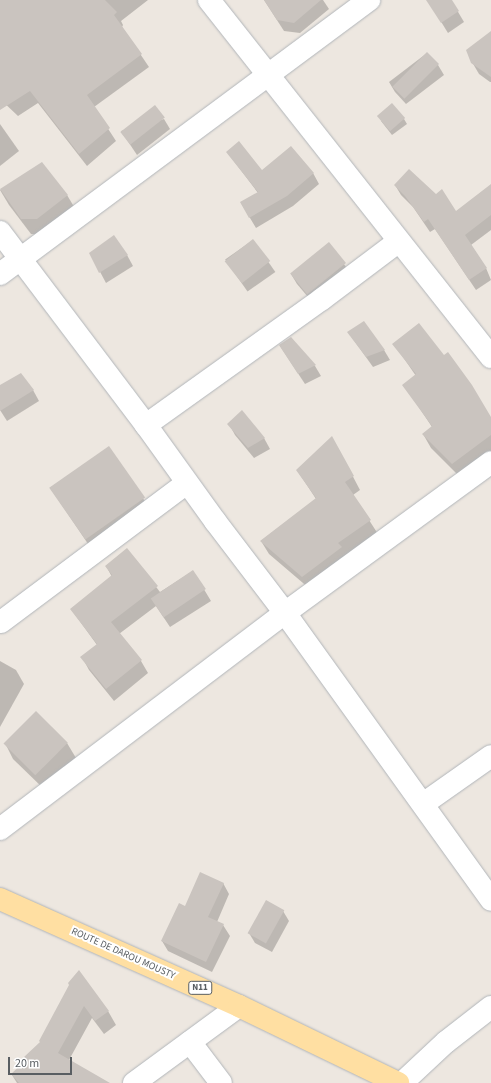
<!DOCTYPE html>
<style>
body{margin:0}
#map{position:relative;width:491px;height:1083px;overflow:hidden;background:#ede7e0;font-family:"Source Sans 3",sans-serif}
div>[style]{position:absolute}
.shadow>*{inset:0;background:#0003;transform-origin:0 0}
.building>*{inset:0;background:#cac4bf;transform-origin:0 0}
.roads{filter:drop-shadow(0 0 1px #b1b5b9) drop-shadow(0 0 1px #b1b5b9)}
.street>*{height:22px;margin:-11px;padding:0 11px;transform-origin:11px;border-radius:11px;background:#fff}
.primary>*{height:22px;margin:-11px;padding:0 11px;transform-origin:11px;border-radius:11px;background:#ffdfa2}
span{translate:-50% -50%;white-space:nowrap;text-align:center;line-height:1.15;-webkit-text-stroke:4px #fff;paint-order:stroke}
.shield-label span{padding:1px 3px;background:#fff;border:1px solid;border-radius:3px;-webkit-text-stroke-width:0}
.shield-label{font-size:9px;color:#595e62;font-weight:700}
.street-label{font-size:10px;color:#595e62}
.scale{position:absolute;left:8px;top:1057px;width:64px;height:18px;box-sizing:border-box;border:2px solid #595e62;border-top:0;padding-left:5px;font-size:12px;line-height:14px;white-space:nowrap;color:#595e62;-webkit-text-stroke:3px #fff;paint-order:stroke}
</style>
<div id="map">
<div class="shadow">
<i style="clip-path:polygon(6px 0,148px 0,121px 21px,123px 25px,122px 27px,149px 67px,94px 107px,116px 141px,87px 166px,38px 103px,18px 116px,0 99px,0 4px)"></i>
<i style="clip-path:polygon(264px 0,323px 0,329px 9px,300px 33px,284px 31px)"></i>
<i style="clip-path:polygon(431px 0,451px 0,464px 22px,448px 33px,435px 12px)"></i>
<i style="clip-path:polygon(491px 32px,491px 82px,490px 82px,479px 74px,472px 62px)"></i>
<i style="clip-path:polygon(427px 53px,438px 65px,444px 75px,406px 104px,395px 92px,389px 82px)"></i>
<i style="clip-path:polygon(164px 119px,170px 129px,137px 155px,121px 131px)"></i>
<i style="clip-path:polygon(404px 119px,407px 124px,392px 135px,381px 121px)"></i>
<i style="clip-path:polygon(0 124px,19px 151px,0 166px)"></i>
<i style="clip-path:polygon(227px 152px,262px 172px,313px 173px,319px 184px,293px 206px,256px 228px,241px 203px,258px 193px)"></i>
<i style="clip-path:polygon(42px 164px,67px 195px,76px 210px,46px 235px,31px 234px,9px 205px,0 190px)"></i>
<i style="clip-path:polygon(395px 185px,456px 212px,491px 185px,491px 230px,471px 245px,486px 268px,491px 280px,476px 290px,435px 229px,430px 232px,413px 207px,401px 195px)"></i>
<i style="left:253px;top:240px;width:39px;height:34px;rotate:55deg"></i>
<i style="clip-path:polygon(329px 243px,351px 274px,314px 304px,297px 284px,291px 274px)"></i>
<i style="clip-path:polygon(90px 253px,127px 255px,133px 266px,106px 283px)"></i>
<i style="clip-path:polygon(348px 332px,384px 350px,390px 360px,373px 367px)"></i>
<i style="clip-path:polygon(291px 338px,315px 366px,321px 376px,305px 384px,280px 346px)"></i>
<i style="clip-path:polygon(394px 344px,491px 419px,491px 454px,460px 477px,431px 448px,423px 434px,432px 427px,404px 385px,416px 376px)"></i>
<i style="clip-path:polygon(0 386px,33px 390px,39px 401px,7px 421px,0 410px)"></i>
<i style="clip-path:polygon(229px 424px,264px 438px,270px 449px,254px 458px,235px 435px)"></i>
<i style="left:109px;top:448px;width:79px;height:71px;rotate:56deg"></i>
<i style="clip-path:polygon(339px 450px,360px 490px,353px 495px,378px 534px,310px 589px,269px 554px,261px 541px,316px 499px,297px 470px)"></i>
<i style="clip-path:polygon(127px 549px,160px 592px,193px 571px,211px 601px,170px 627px,156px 606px,119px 634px,141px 661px,148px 673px,114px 701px,89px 670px,82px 657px,97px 645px,71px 609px,112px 577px,106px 566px)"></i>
<i style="clip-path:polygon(0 661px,16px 670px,24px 684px,0 727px)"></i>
<i style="clip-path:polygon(5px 743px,67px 743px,76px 758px,45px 790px,13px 759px)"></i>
<i style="clip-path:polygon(223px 883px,229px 894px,217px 922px,223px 925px,230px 936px,212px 972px,168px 951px,162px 941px,185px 907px)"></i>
<i style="clip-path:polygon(283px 911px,289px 921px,272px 952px,255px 943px,249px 933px)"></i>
<i style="clip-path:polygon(70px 985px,108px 1011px,116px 1025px,104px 1034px,92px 1018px,69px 1060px,102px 1083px,17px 1083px,12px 1075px,27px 1060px,26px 1057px,41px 1043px)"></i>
</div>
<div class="building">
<i style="clip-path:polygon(0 0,105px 0,117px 12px,114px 15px,142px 54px,87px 95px,110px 128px,79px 154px,30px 91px,0 110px)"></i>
<i style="clip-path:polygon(264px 0,321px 0,294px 23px,277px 20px)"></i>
<i style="clip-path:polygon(426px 0,452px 0,459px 11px,441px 23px)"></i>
<i style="clip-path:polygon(491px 31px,491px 77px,471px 63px,466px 50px)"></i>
<i style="left:427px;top:52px;width:17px;height:49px;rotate:45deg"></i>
<i style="left:392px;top:103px;width:20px;height:20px;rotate:49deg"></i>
<i style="left:155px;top:105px;width:16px;height:44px;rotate:52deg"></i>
<i style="clip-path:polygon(239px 141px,262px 170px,291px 146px,314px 173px,287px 196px,249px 218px,240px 202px,258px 192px,226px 152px)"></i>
<i style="clip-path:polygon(42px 162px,68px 195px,37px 219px,21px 219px,0 189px)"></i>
<i style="clip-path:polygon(409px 169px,436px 194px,442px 189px,456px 211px,491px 184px,491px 215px,465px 235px,487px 268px,469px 280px,428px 219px,424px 222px,405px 196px,394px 185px)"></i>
<i style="clip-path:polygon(114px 235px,128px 255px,99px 273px,89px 253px)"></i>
<i style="left:253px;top:239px;width:28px;height:36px;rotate:52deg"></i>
<i style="left:329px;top:242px;width:27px;height:50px;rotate:51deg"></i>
<i style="clip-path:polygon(364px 321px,385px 350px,366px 357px,347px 332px)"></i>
<i style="clip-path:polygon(419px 323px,444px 355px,448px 352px,472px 385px,491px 417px,491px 435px,452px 464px,422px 434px,432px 426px,402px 385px,416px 374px,392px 344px)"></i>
<i style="clip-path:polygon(291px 337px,316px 365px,298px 374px,279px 345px)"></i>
<i style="clip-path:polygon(21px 373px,34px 390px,0 411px,0 385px)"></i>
<i style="clip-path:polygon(242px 410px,265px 438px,248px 448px,227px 424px)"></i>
<i style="clip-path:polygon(332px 436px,354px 476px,345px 482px,371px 520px,338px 543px,342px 547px,302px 577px,260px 541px,316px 498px,296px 470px)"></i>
<i style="left:109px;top:446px;width:63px;height:73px;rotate:55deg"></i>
<i style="clip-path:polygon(127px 548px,158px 586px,111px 622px,142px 660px,106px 689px,80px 657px,97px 644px,70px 609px,112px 575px,105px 566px)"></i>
<i style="left:193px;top:570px;width:23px;height:51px;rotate:56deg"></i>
<i style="left:36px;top:711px;width:45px;height:46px;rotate:45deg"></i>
<i style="clip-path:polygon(200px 872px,224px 883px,208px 917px,224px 924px,206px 962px,161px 941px,179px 903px,185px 906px)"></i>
<i style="left:266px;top:900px;width:21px;height:38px;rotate:29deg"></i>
<i style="clip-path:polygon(79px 970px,109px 1011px,95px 1021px,84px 1006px,58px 1053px,110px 1083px,19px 1083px,11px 1074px,27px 1059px,24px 1057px,40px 1042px,39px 1041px,69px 985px,68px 983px)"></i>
</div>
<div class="roads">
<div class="street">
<i style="left:209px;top:0;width:455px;rotate:51.7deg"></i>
<i style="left:0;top:232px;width:242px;rotate:52.9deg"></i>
<i style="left:146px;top:425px;width:118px;rotate:54.3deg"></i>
<i style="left:215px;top:521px;width:116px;rotate:52.7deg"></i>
<i style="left:285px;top:613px;width:353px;rotate:54.3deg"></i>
<i style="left:0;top:274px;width:460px;rotate:-36.6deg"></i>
<i style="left:146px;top:425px;width:216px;rotate:-35.6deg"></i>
<i style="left:322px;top:299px;width:96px;rotate:-37deg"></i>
<i style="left:1px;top:622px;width:232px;rotate:-36.8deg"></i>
<i style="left:423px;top:804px;width:83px;rotate:-35.2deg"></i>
<i style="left:0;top:829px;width:358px;rotate:-37.2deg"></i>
<i style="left:285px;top:613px;width:255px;rotate:-36.2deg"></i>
<i style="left:190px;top:1042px;width:51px;rotate:52.9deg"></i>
<i style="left:134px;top:1083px;width:130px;rotate:-36.3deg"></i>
<i style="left:402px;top:1083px;width:60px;rotate:-43deg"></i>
<i style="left:446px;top:1042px;width:57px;rotate:-37.9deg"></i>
</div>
<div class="primary">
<i style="left:0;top:899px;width:262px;rotate:24.1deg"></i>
<i style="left:239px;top:1006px;width:177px;rotate:25.8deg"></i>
</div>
</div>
<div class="shield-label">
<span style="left:200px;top:988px">N11</span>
</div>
<div class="street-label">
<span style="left:123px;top:954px;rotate:24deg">ROUTE DE DAROU MOUSTY</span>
</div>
<div class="scale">20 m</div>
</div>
